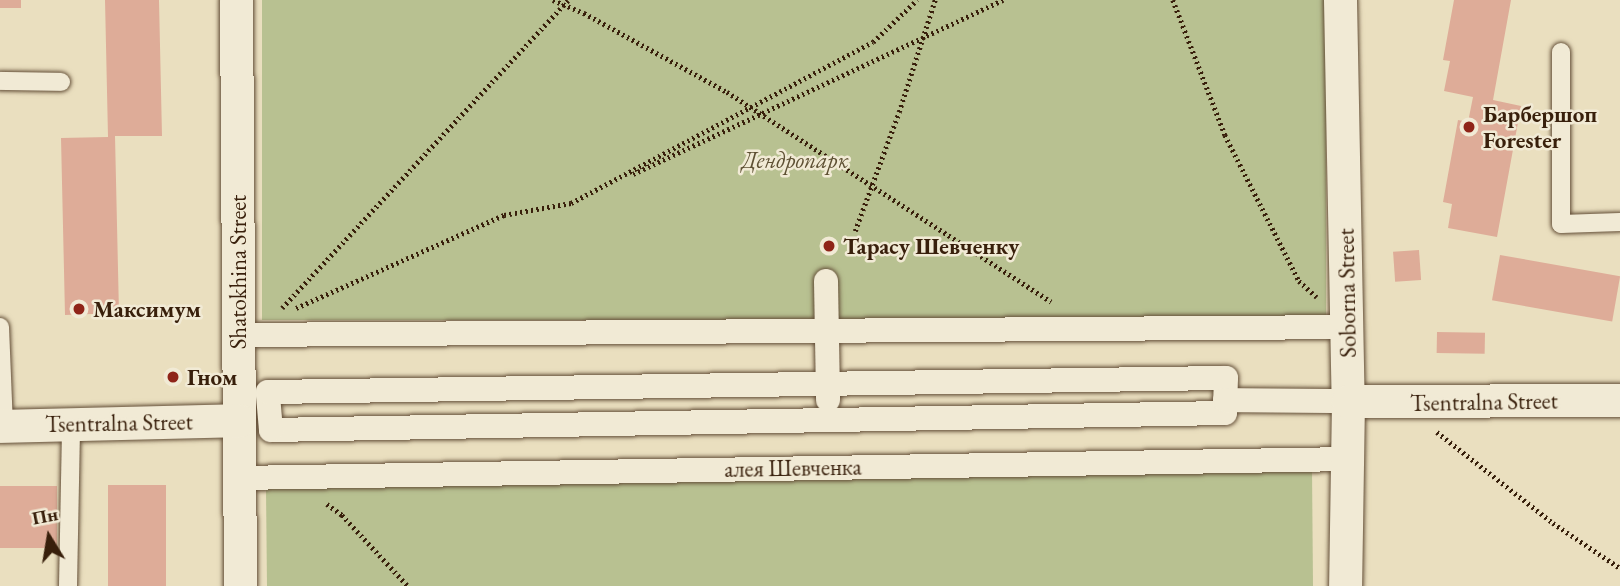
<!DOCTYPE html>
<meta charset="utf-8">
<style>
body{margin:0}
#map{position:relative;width:1620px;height:586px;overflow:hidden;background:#eadfbf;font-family:"EB Garamond",serif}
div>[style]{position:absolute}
.green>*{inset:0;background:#b8c191;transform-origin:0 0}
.building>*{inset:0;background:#deac98;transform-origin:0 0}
.path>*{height:4.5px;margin-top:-2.25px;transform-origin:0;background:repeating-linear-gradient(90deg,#381f0b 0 2px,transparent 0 5.5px)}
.roads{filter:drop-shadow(0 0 2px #644f38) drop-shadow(0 0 2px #644f38)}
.service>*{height:18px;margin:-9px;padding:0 9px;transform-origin:9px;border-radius:9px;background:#f1ead5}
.pedestrian>*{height:24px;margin:-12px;padding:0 12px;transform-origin:12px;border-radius:12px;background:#f1ead5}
.minor>*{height:33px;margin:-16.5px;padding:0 16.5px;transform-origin:16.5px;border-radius:16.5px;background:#f1ead5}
.dots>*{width:19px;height:19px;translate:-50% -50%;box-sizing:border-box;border:4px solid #f1ead5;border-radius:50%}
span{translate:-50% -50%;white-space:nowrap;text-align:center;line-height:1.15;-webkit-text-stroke:5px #f1ead5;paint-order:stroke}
.poi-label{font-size:23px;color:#381f0b;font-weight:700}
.left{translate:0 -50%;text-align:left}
.park-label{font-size:23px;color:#5e5033;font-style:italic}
.street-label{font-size:23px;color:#381f0b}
.north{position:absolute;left:14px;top:502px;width:70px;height:70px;-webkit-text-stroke:5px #f1ead5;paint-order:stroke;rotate:349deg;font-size:19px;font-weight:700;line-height:28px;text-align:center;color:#381f0b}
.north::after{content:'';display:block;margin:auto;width:24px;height:32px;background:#381f0b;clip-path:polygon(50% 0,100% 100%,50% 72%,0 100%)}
</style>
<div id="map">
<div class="green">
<i style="left:262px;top:0;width:1064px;height:320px"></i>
<i style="clip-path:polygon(1312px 468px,1313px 586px,267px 586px,266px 489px)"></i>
</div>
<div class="building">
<i style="left:0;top:0;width:21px;height:8px"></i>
<i style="clip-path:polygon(105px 0,159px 0,162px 136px,115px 136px,119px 313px,65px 315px,61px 138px,108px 137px)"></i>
<i style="clip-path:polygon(1454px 0,1511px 0,1493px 100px,1521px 106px,1497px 237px,1448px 228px,1452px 204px,1443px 202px,1458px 120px,1468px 122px,1473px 97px,1444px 91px,1450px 61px,1443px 60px)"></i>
<i style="left:1419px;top:250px;width:30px;height:26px;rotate:86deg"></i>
<i style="left:1500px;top:255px;width:122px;height:46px;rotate:10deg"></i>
<i style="left:1437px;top:332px;width:48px;height:21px;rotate:1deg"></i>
<i style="left:108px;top:485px;width:58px;height:101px"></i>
<i style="left:0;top:486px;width:57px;height:62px"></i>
</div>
<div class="path">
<i style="left:553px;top:0;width:34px;rotate:23deg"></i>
<i style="left:584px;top:13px;width:163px;rotate:28.9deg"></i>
<i style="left:727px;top:92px;width:386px;rotate:32.9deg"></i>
<i style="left:1173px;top:0;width:145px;rotate:68.9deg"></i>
<i style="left:1225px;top:135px;width:164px;rotate:63.1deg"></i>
<i style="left:1299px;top:281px;width:24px;rotate:42deg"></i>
<i style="left:633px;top:174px;width:409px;rotate:-25.2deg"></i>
<i style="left:855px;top:231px;width:127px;rotate:-69.7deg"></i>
<i style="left:899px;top:112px;width:118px;rotate:-72.2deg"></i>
<i style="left:282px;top:308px;width:420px;rotate:-47.1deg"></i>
<i style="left:296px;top:308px;width:228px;rotate:-24.1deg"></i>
<i style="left:504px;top:215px;width:68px;rotate:-10.2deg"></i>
<i style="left:571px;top:203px;width:342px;rotate:-28.1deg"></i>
<i style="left:873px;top:42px;width:61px;rotate:-43.7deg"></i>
<i style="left:1437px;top:432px;width:147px;rotate:38.1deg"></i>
<i style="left:1553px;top:523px;width:81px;rotate:33.9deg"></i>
<i style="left:327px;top:504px;width:19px;rotate:36deg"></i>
<i style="left:342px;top:515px;width:97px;rotate:47.1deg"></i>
</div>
<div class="roads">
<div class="service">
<i style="left:1561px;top:52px;width:172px;rotate:90deg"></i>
<i style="left:1561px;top:224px;width:59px;rotate:-1.9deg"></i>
<i style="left:0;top:81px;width:61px;rotate:0.9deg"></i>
<i style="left:0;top:327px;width:99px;rotate:87.7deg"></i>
<i style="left:68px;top:586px;width:162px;rotate:-88.9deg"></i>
</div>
<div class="pedestrian">
<i style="left:826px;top:281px;width:119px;rotate:89deg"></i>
<i style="left:238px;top:335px;width:1110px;rotate:-0.41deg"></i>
<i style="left:1226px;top:378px;width:35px;rotate:92deg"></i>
<i style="left:1225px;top:413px;width:954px;rotate:178.98deg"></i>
<i style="left:271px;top:430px;width:38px;rotate:-95deg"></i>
<i style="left:268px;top:392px;width:958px;rotate:-0.84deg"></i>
<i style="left:1225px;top:400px;width:123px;rotate:0.5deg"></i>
<i style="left:239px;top:478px;width:1109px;rotate:-0.98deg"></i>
</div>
<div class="minor">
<i style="left:236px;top:0;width:586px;rotate:89.61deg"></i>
<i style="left:1340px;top:0;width:401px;rotate:88.9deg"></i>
<i style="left:1348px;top:401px;width:185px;rotate:90.9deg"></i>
<i style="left:1348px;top:401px;width:272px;rotate:-0.2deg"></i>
<i style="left:0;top:426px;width:239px;rotate:-1.4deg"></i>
</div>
</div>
<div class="dots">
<i style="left:1469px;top:127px;background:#8f2418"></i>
<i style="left:829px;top:246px;background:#8f2418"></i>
<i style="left:79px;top:309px;background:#8f2418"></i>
<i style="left:173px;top:377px;background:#8f2418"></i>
</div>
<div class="poi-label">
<span class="left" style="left:1483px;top:127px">Барбершоп<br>Forester</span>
<span class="left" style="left:843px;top:246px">Тарасу Шевченку</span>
<span class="left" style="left:93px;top:309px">Максимум</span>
<span class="left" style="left:187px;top:377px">Гном</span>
</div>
<div class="park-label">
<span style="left:795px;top:160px">Дендропарк</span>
</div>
<div class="street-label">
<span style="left:238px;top:272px;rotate:-90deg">Shatokhina Street</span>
<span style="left:1347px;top:293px;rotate:-91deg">Soborna Street</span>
<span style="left:1484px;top:402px;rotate:-1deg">Tsentralna Street</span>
<span style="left:119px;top:423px;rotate:-1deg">Tsentralna Street</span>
<span style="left:793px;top:468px;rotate:-1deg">алея Шевченка</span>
</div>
<div class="north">Пн</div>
</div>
